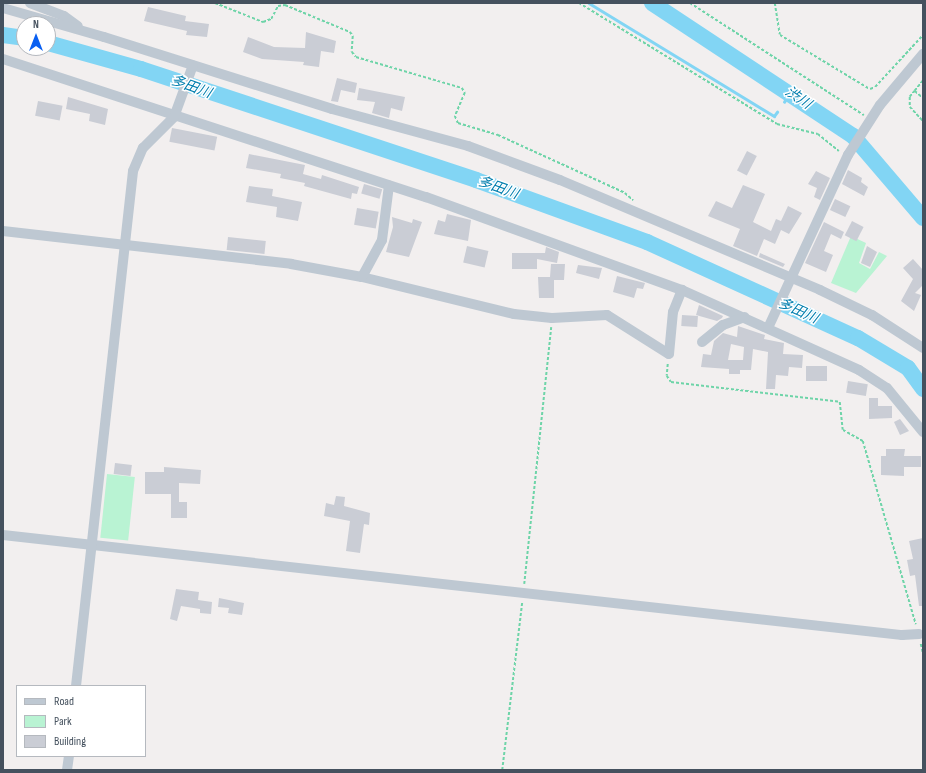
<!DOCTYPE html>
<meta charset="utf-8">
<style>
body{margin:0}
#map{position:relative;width:926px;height:773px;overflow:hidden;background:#f2efef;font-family:"Sofia Sans Condensed","Noto Sans JP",sans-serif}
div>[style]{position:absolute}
.green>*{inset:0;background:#b9f3d3;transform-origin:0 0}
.stream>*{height:2.5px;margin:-1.25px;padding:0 1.25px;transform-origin:1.25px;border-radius:1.25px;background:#82d5f4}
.river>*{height:16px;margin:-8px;padding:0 8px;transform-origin:8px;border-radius:8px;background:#82d5f4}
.building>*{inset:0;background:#cacdd5;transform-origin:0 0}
.path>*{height:1.5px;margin-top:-0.75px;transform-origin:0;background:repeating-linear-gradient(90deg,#6ed4a8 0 3px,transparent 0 5px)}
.minor>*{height:10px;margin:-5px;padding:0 5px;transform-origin:5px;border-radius:5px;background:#bec8d2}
span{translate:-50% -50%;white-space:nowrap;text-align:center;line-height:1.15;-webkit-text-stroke:3px #fff;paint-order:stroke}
.water-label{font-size:14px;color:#017eae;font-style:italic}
.frame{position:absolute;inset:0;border:4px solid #45515e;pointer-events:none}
.legend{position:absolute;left:16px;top:685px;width:130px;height:72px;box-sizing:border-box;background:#fff;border:1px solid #b5b9bf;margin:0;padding:5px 7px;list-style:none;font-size:12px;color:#45515e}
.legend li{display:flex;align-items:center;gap:8px;height:20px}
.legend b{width:20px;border:1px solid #b5b9bf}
.north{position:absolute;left:16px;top:16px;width:40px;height:40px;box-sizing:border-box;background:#fff;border:1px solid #b5b9bf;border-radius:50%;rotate:0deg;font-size:11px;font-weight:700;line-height:16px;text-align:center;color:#45515e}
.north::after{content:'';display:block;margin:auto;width:14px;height:18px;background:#095ff1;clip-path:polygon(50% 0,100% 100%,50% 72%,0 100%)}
</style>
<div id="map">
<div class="green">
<i style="clip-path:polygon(851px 236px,866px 243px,859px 263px,870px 269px,879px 252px,887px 256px,856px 293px,831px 283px)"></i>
<i style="left:107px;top:474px;width:28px;height:64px;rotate:6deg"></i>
</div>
<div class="stream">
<i style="left:589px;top:3px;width:217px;rotate:31.4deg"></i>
<i style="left:774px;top:116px;width:5px;rotate:-53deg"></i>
<i style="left:784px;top:102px;width:12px;rotate:-59deg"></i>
</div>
<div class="river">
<i style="left:652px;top:3px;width:241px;rotate:33.5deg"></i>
<i style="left:853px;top:136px;width:108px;rotate:49.5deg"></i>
<i style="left:3px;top:35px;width:21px;rotate:8deg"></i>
<i style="left:48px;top:43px;width:97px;rotate:15.6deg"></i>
<i style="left:141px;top:69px;width:353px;rotate:18.3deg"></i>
<i style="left:476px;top:180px;width:182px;rotate:19.9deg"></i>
<i style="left:647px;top:242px;width:232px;rotate:24.5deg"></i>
<i style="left:858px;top:338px;width:58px;rotate:31deg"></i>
<i style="left:908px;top:368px;width:26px;rotate:54deg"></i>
</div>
<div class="building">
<i style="clip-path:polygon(148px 7px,186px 16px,185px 21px,209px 24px,207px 37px,186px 35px,187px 31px,144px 21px)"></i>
<i style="clip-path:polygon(306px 32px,336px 41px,334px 53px,321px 51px,319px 67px,303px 65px,304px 62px,262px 59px,243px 52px,248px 37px,274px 47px,305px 48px)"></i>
<i style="clip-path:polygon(337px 78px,357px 83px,355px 93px,341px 90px,338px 102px,331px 101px)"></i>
<i style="clip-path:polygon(359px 88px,405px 97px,402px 111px,391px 108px,389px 118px,372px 113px,375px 102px,357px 100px)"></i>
<i style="clip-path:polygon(68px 97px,108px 109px,105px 125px,89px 121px,90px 114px,66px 109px)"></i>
<i style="left:38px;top:101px;width:25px;height:15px;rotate:11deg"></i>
<i style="left:172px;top:128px;width:46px;height:14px;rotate:11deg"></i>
<i style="left:747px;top:151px;width:11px;height:22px;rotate:27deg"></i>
<i style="clip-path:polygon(249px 154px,305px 165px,303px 174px,321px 179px,322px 175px,359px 187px,357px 194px,352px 193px,351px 199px,304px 186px,305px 183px,280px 178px,281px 174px,246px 168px)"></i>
<i style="clip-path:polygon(848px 170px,862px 178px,861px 182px,868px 187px,864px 196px,842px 184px)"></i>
<i style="clip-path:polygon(816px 171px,830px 178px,820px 200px,814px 197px,817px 188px,808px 184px)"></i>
<i style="left:364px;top:184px;width:19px;height:10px;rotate:16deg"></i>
<i style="clip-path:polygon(743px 185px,765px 194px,753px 222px,771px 231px,776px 219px,781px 221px,788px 206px,802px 213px,789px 234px,781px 230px,775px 244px,764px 239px,757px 256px,733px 246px,740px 229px,708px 216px,716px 201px,732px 208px)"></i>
<i style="clip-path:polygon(249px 186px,273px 189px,272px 196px,302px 202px,298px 221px,276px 217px,277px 207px,246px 202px)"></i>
<i style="left:835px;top:199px;width:17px;height:12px;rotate:25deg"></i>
<i style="left:357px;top:208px;width:22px;height:17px;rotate:10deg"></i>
<i style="clip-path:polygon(447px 214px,471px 220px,468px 241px,434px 234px,438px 220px,445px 222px)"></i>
<i style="clip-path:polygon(392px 217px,412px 223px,413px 219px,422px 222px,409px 257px,386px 252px,393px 227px)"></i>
<i style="left:852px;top:221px;width:13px;height:16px;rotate:27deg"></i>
<i style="clip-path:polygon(824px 222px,844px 232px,841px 239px,831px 234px,824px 251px,833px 255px,826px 272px,805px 263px)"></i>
<i style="left:228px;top:237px;width:38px;height:13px;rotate:6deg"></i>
<i style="left:467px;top:246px;width:22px;height:17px;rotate:13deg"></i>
<i style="clip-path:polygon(867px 246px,877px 252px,870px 267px,861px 263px)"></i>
<i style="clip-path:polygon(546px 247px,559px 252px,557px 263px,537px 259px,537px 269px,512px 269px,512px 253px,545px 253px)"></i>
<i style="clip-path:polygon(760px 253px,785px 264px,783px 267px,759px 257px)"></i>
<i style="clip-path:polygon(913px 259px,923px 270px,923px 285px,915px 293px,921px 295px,914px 311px,901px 301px,913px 279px,903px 268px)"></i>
<i style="clip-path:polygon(551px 264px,565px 264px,564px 280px,554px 280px,554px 298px,539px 298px,538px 277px,550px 277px)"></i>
<i style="clip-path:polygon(578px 265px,602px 268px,599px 279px,576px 273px)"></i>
<i style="clip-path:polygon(617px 276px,645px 283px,643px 289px,637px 288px,634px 298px,613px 292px)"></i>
<i style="clip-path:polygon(699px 305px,723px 316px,722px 318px,717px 321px,696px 315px)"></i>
<i style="left:682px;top:315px;width:16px;height:11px;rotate:4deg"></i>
<i style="clip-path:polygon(evenodd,738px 326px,765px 335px,764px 339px,784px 343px,783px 354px,803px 355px,802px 368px,789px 367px,788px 376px,776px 375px,775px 389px,766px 389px,768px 352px,753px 349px,751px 370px,740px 370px,740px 374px,729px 374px,729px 369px,701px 367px,703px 354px,711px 355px,714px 341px,723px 333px,737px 337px,738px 326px,731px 344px,744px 347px,743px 360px,728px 360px,731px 344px)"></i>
<i style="left:806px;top:366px;width:21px;height:15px"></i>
<i style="left:848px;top:381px;width:20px;height:12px;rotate:9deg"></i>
<i style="clip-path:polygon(869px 398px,878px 398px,878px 406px,892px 406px,892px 418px,869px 419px)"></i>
<i style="clip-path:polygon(900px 419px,909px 431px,900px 435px,894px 422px)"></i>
<i style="clip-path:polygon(886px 449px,905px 449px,904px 456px,921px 456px,921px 467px,904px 467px,904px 476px,881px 475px,881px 456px,886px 456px)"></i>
<i style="left:115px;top:463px;width:17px;height:11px;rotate:7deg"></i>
<i style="clip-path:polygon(164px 467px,201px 470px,200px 484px,179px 483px,179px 502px,187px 502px,187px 518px,171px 518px,171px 494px,145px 494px,145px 472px,164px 472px)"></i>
<i style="clip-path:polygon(336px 496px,345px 497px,344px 506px,370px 513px,369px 525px,364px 524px,360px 553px,346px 551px,350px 521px,324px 516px,326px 503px,334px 505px)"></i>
<i style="clip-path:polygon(923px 538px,923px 606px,919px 606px,915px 575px,910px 576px,907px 560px,913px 559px,909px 541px)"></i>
<i style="clip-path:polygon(176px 589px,199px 592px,198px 600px,212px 602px,211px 614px,200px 613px,200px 609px,181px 606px,177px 621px,170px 619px)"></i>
<i style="clip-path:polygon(219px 598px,244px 603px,242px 615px,228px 613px,229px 608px,218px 607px)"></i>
</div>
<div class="path">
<i style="left:215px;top:3px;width:52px;rotate:21.6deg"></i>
<i style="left:263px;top:22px;width:9px;rotate:-21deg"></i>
<i style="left:271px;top:19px;width:15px;rotate:-62deg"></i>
<i style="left:278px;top:6px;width:7px;rotate:-8deg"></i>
<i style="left:285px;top:5px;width:70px;rotate:22.6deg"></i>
<i style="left:350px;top:32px;width:5px;rotate:53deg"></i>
<i style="left:353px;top:36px;width:16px;rotate:94deg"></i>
<i style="left:352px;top:52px;width:6px;rotate:51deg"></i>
<i style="left:356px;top:57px;width:110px;rotate:16.3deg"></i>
<i style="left:462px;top:88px;width:6px;rotate:59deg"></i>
<i style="left:465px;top:93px;width:25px;rotate:113deg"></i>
<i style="left:455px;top:116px;width:8px;rotate:67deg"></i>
<i style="left:458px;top:123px;width:42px;rotate:16.7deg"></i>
<i style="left:498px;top:135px;width:140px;rotate:24.5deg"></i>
<i style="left:625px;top:193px;width:11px;rotate:41deg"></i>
<i style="left:579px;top:3px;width:232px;rotate:31.4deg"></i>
<i style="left:777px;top:124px;width:42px;rotate:13.7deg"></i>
<i style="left:818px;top:134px;width:27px;rotate:39deg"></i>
<i style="left:690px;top:3px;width:207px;rotate:32.8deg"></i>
<i style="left:775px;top:3px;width:32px;rotate:81deg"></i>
<i style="left:780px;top:35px;width:105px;rotate:31deg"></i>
<i style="left:870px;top:89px;width:5px;rotate:-22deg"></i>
<i style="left:875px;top:87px;width:71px;rotate:-47.3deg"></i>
<i style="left:923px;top:81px;width:13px;rotate:129deg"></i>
<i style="left:915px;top:91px;width:11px;rotate:41deg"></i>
<i style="left:915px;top:91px;width:8px;rotate:130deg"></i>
<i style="left:910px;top:97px;width:10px;rotate:90deg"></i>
<i style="left:910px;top:107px;width:19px;rotate:47deg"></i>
<i style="left:668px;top:364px;width:12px;rotate:95deg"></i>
<i style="left:667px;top:376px;width:7px;rotate:56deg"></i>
<i style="left:671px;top:382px;width:170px;rotate:6.7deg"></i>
<i style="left:840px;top:402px;width:28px;rotate:84deg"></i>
<i style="left:843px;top:430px;width:23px;rotate:29deg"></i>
<i style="left:863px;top:441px;width:191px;rotate:73.9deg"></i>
<i style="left:524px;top:584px;width:258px;rotate:-84deg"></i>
<i style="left:921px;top:644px;width:9px;rotate:77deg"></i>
<i style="left:502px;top:770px;width:169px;rotate:-83.2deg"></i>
</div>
<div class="minor">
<i style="left:30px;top:3px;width:36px;rotate:21deg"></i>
<i style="left:64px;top:16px;width:17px;rotate:36deg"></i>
<i style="left:3px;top:8px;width:105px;rotate:16deg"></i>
<i style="left:104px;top:37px;width:239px;rotate:17.5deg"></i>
<i style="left:332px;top:109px;width:141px;rotate:15.2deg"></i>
<i style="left:468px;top:146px;width:98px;rotate:20.3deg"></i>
<i style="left:560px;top:180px;width:282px;rotate:22.9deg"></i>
<i style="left:820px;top:290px;width:58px;rotate:25.7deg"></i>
<i style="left:872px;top:315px;width:61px;rotate:32.9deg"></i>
<i style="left:3px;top:59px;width:445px;rotate:18.1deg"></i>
<i style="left:426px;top:197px;width:272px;rotate:20deg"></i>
<i style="left:682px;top:290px;width:194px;rotate:24.3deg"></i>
<i style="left:859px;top:370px;width:33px;rotate:33deg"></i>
<i style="left:887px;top:388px;width:57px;rotate:50.7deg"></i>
<i style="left:3px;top:231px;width:290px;rotate:6.5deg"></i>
<i style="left:291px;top:264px;width:72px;rotate:10.4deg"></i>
<i style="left:362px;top:277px;width:156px;rotate:13.7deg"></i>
<i style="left:514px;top:314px;width:38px;rotate:6deg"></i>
<i style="left:552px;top:318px;width:55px;rotate:-3.1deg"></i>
<i style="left:607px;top:315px;width:73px;rotate:32.2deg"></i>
<i style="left:669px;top:354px;width:42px;rotate:-84.6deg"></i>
<i style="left:673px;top:312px;width:24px;rotate:-68deg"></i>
<i style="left:362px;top:277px;width:42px;rotate:-61.6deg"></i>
<i style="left:382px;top:240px;width:55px;rotate:-82.7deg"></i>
<i style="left:768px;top:328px;width:191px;rotate:-65.2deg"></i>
<i style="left:848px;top:155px;width:59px;rotate:-57.4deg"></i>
<i style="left:880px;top:105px;width:67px;rotate:-49.9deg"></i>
<i style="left:702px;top:342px;width:27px;rotate:-39deg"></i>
<i style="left:723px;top:325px;width:23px;rotate:-20deg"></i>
<i style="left:3px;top:535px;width:905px;rotate:6.35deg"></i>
<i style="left:902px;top:635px;width:17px;rotate:-3deg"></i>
<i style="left:76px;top:686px;width:518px;rotate:-83.68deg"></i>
<i style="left:133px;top:171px;width:25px;rotate:-67deg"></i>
<i style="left:143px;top:148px;width:44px;rotate:-45deg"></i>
<i style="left:174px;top:117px;width:55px;rotate:-69.9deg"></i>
<i style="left:67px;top:770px;width:14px;rotate:-82deg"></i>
</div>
<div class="water-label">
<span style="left:191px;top:87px;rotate:20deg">多田川</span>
<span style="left:798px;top:98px;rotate:34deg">渋川</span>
<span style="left:498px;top:188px;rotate:20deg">多田川</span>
<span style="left:798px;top:311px;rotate:24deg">多田川</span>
</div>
<div class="frame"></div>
<ul class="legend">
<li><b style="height:5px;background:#bec8d2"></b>Road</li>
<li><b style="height:11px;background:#b9f3d3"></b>Park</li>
<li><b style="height:11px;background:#cacdd5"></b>Building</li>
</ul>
<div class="north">N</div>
</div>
